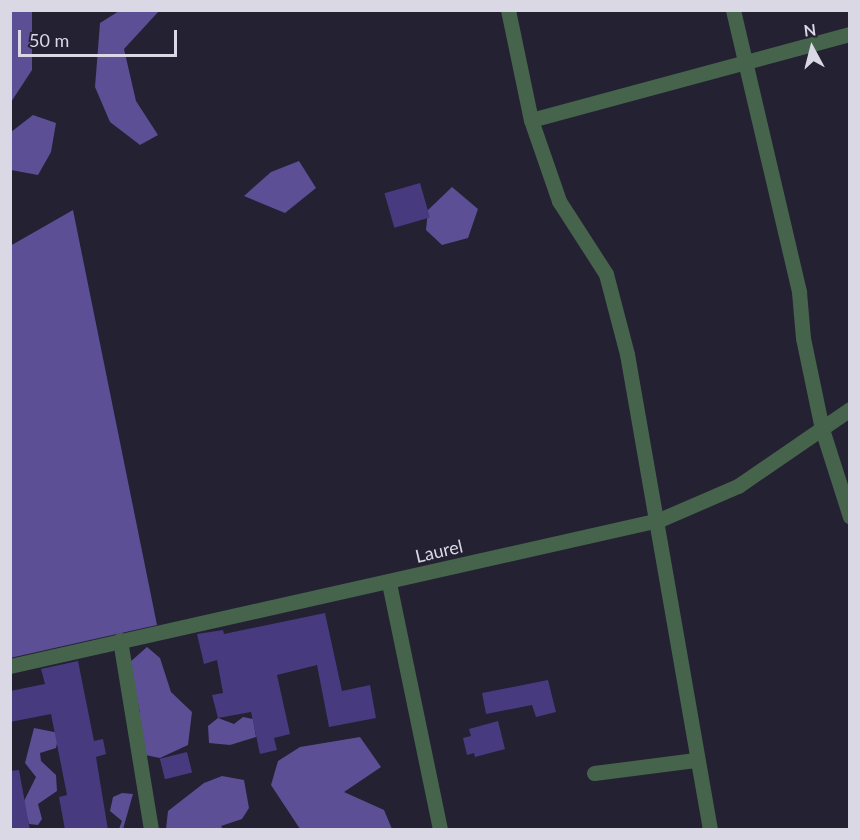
<!DOCTYPE html>
<style>
body{margin:0}
#map{position:relative;width:860px;height:840px;overflow:hidden;background:#232132;font-family:Lato,sans-serif}
div>[style]{position:absolute}
.forest>*{inset:0;background:#5c4f96}
.building>*{inset:0;background:#483a7f;transform-origin:0 0}
.minor>*{height:15px;margin:-7.5px;padding:0 7.5px;transform-origin:7.5px;border-radius:7.5px;background:#46634c}
span{translate:-50% -50%;white-space:nowrap;text-align:center;line-height:1.15;-webkit-text-stroke:5px #232132;paint-order:stroke}
.street-label{font-size:18px;color:#d9d8e4}
.frame{position:absolute;inset:0;border:12px solid #d9d8e4;pointer-events:none}
.north{position:absolute;left:782px;top:18px;width:60px;height:60px;-webkit-text-stroke:4px #232132;paint-order:stroke;rotate:353deg;font-size:16px;font-weight:700;line-height:24px;text-align:center;color:#d9d8e4}
.north::after{content:'';display:block;margin:auto;width:21px;height:27px;background:#d9d8e4;clip-path:polygon(50% 0,100% 100%,50% 72%,0 100%)}
.scale{position:absolute;left:18px;top:30px;width:159px;height:27px;box-sizing:border-box;border:3px solid #d9d8e4;border-top:0;padding-left:8px;font-size:18px;line-height:21px;white-space:nowrap;color:#d9d8e4;-webkit-text-stroke:4px #232132;paint-order:stroke}
</style>
<div id="map">
<div class="forest">
<i style="clip-path:polygon(11px 10px,32px 11px,32px 70px,11px 102px)"></i>
<i style="clip-path:polygon(119px 11px,159px 11px,124px 49px,136px 101px,158px 135px,140px 145px,110px 122px,95px 87px,100px 23px)"></i>
<i style="clip-path:polygon(33px 115px,56px 123px,51px 152px,38px 175px,11px 170px,11px 132px)"></i>
<i style="clip-path:polygon(299px 161px,316px 188px,285px 213px,244px 196px,271px 172px)"></i>
<i style="clip-path:polygon(452px 187px,478px 209px,468px 238px,442px 245px,426px 230px,428px 210px)"></i>
<i style="clip-path:polygon(73px 210px,157px 625px,10px 658px,10px 246px)"></i>
<i style="clip-path:polygon(147px 647px,160px 658px,171px 692px,192px 712px,188px 745px,160px 758px,145px 755px,140px 739px,140px 713px,130px 662px)"></i>
<i style="clip-path:polygon(243px 717px,253px 719px,256px 737px,230px 745px,209px 743px,208px 726px,218px 718px,234px 724px)"></i>
<i style="clip-path:polygon(34px 728px,59px 733px,56px 748px,40px 753px,41px 761px,56px 775px,57px 791px,38px 804px,42px 819px,38px 825px,29px 824px,23px 803px,36px 777px,25px 763px)"></i>
<i style="clip-path:polygon(360px 737px,381px 767px,344px 792px,384px 810px,392px 829px,300px 829px,271px 785px,278px 761px,300px 747px)"></i>
<i style="clip-path:polygon(222px 776px,244px 780px,249px 808px,242px 819px,221px 826px,223px 829px,166px 829px,168px 811px,204px 783px)"></i>
<i style="clip-path:polygon(122px 793px,133px 794px,123px 829px,119px 829px,122px 821px,110px 811px,113px 797px)"></i>
</div>
<div class="building">
<i style="left:420px;top:183px;width:36px;height:37px;rotate:74deg"></i>
<i style="clip-path:polygon(325px 613px,342px 691px,370px 685px,376px 718px,329px 727px,317px 665px,277px 675px,290px 734px,274px 738px,277px 750px,260px 754px,251px 712px,218px 718px,212px 695px,223px 693px,217px 660px,204px 664px,197px 634px,223px 630px,224px 634px)"></i>
<i style="clip-path:polygon(78px 661px,94px 741px,103px 739px,106px 754px,96px 757px,108px 830px,65px 830px,59px 797px,67px 795px,51px 714px,10px 722px,10px 691px,45px 684px,41px 669px)"></i>
<i style="clip-path:polygon(548px 680px,556px 712px,536px 717px,532px 705px,486px 714px,482px 693px)"></i>
<i style="clip-path:polygon(498px 721px,505px 749px,475px 757px,474px 753px,467px 755px,463px 738px,471px 736px,469px 729px)"></i>
<i style="left:187px;top:752px;width:21px;height:28px;rotate:76deg"></i>
<i style="clip-path:polygon(19px 770px,30px 830px,10px 830px,10px 771px)"></i>
</div>
<div class="minor">
<i style="left:508px;top:10px;width:112px;rotate:78.2deg"></i>
<i style="left:531px;top:120px;width:86px;rotate:70.9deg"></i>
<i style="left:559px;top:201px;width:87px;rotate:57.2deg"></i>
<i style="left:606px;top:274px;width:83px;rotate:75.3deg"></i>
<i style="left:627px;top:354px;width:483px;rotate:80.1deg"></i>
<i style="left:733px;top:10px;width:290px;rotate:76.8deg"></i>
<i style="left:799px;top:292px;width:46px;rotate:85deg"></i>
<i style="left:803px;top:338px;width:93px;rotate:78.2deg"></i>
<i style="left:822px;top:429px;width:92px;rotate:72.3deg"></i>
<i style="left:531px;top:120px;width:330px;rotate:-15.1deg"></i>
<i style="left:389px;top:583px;width:252px;rotate:78.3deg"></i>
<i style="left:120px;top:640px;width:193px;rotate:80.7deg"></i>
<i style="left:10px;top:666px;width:665px;rotate:-12.68deg"></i>
<i style="left:659px;top:520px;width:86px;rotate:-23.3deg"></i>
<i style="left:738px;top:486px;width:136px;rotate:-34.5deg"></i>
<i style="left:594px;top:773px;width:102px;rotate:-7.3deg"></i>
</div>
<div class="street-label">
<span style="left:439px;top:551px;rotate:-13deg">Laurel</span>
</div>
<div class="frame"></div>
<div class="north">N</div>
<div class="scale">50 m</div>
</div>
